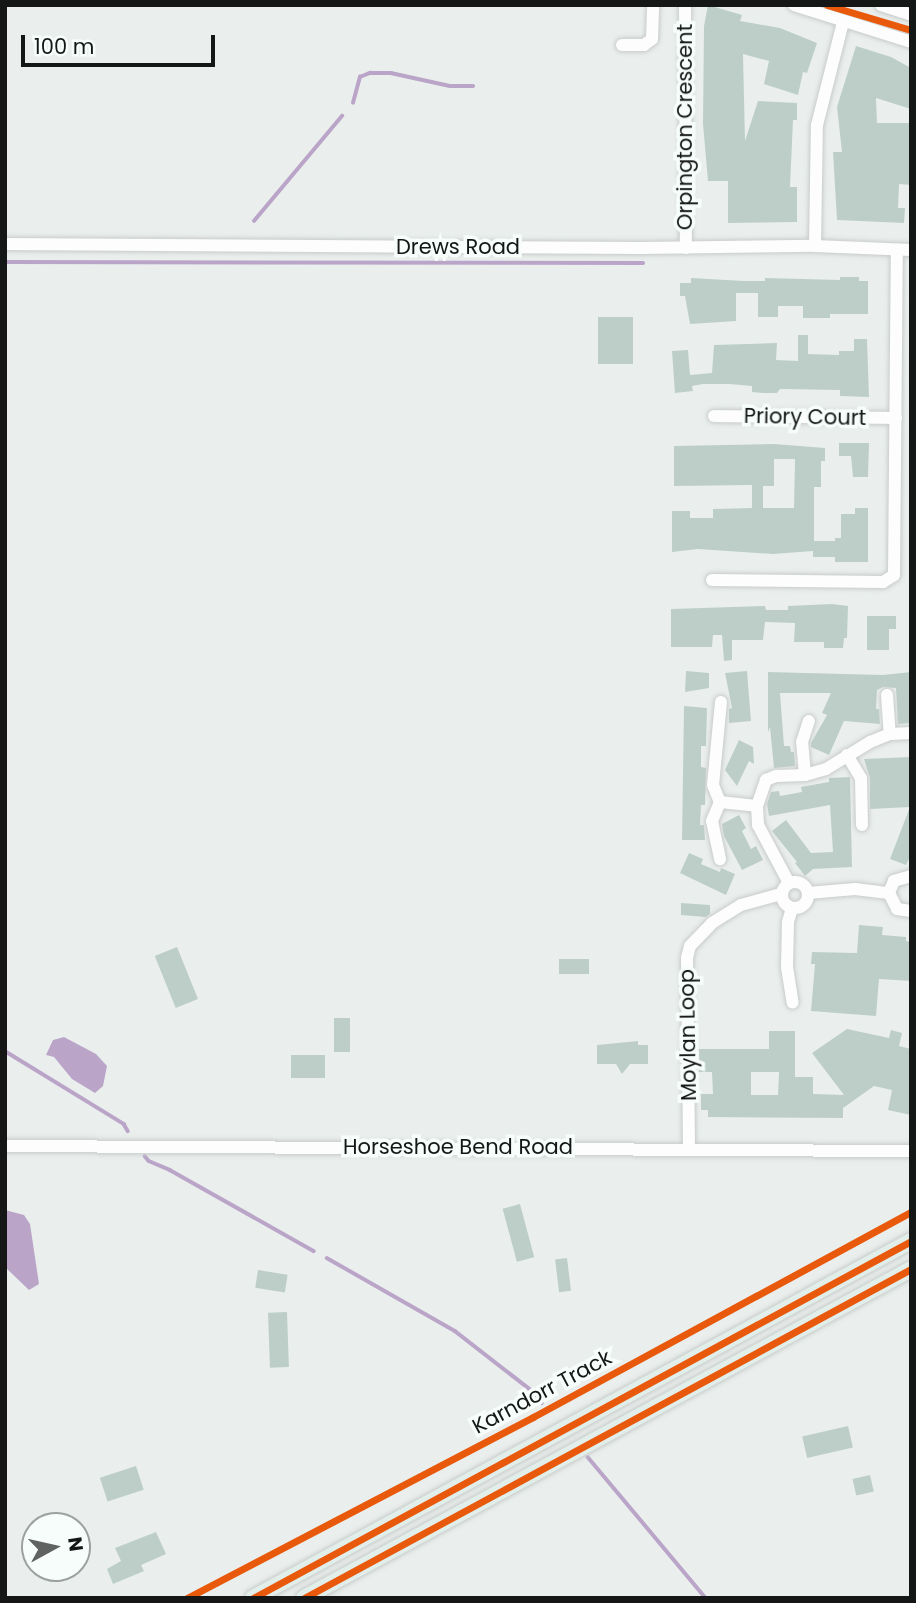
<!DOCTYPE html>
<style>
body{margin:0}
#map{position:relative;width:916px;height:1603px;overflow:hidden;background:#eaefed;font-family:Poppins,sans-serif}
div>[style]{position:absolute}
.water>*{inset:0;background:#baa5c9}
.stream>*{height:3.5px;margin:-1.75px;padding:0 1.75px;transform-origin:1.75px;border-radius:1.75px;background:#baa5c9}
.building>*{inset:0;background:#bdcec8;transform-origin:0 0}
.roads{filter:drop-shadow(0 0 2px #c8cbca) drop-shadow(0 0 2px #c8cbca)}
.minor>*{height:12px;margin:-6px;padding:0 6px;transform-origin:6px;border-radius:6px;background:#fcfdfc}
.minor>.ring{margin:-6px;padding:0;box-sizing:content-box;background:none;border:12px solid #fcfdfc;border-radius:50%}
.major>*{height:16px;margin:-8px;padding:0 8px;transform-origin:8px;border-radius:8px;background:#e2eeea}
.cycleway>*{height:7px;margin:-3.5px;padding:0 3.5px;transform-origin:3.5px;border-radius:3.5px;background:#e8590c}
span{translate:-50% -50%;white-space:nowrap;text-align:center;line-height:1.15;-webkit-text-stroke:7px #f6fdfa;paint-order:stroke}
.street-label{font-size:21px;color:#151716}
.frame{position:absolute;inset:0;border:7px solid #151716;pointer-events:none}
.north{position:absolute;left:21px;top:1512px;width:70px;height:70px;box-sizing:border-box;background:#f6fdfa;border:2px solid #9ca19f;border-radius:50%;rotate:82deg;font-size:19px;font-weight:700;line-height:28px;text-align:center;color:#151716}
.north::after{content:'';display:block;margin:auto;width:24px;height:32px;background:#606361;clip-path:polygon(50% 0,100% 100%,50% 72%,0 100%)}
.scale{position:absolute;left:21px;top:35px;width:194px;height:32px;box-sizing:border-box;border:4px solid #151716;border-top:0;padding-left:9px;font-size:21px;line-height:24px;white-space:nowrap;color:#151716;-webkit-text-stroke:5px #f6fdfa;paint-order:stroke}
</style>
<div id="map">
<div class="water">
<i style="clip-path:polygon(64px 1037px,96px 1054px,107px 1066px,103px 1086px,95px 1093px,72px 1079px,54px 1057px,46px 1055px,53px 1040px)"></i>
<i style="clip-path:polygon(5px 1210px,24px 1215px,30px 1224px,39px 1284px,29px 1290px,5px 1267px)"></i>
</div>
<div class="stream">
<i style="left:353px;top:103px;width:27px;rotate:-75deg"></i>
<i style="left:360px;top:77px;width:11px;rotate:-22deg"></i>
<i style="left:370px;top:73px;width:21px"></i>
<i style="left:391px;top:73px;width:60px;rotate:12.4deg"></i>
<i style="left:450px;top:86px;width:23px"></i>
<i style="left:254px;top:221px;width:137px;rotate:-50deg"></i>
<i style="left:5px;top:262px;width:638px;rotate:0.09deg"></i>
<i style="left:5px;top:1051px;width:140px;rotate:31.5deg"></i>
<i style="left:124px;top:1124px;width:8px;rotate:60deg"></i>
<i style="left:145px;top:1156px;width:6px;rotate:51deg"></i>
<i style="left:149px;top:1161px;width:23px;rotate:23deg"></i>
<i style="left:170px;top:1170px;width:165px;rotate:29.4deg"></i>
<i style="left:327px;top:1258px;width:147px;rotate:29.7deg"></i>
<i style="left:455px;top:1331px;width:96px;rotate:37.8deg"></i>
<i style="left:531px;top:1390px;width:17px;rotate:50deg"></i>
<i style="left:588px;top:1457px;width:184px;rotate:50.1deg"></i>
</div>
<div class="building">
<i style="clip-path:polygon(708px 5px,742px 15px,740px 21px,780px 28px,817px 43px,807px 73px,803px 72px,798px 95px,764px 84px,769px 61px,743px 54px,745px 141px,758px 101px,797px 103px,797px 120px,793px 120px,790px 187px,797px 187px,797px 222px,728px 223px,728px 181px,708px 181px,703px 124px,704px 26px)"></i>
<i style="clip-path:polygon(856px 46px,891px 57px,911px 68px,911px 109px,876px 98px,877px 123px,911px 123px,911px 185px,899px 184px,898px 208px,905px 208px,904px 223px,837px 220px,833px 152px,842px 152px,837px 107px)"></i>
<i style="clip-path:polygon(840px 277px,859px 277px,859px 281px,868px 281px,868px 314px,830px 314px,830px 318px,803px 318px,803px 306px,778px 306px,778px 317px,758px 317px,758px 293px,736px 293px,736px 321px,690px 324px,685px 296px,680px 296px,680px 283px,691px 283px,691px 278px,744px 281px,765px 281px,765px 278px,840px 280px)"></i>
<i style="left:598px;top:317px;width:35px;height:47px"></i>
<i style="clip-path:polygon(798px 335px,808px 335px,808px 354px,839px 355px,839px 351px,854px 351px,854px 339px,867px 339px,869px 397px,840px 396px,840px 390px,780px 389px,777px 393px,763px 393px,752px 392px,752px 386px,729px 384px,703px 384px,692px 386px,693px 391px,675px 393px,672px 351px,688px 350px,690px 375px,712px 373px,714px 345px,777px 343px,776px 360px,798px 361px)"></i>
<i style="clip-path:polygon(839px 443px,869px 443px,868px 477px,853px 477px,851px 456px,839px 456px)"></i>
<i style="clip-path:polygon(evenodd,774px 444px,825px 448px,825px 461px,821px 461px,821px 487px,814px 487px,814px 541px,835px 541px,835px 538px,841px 538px,841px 514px,855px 514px,855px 508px,868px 508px,868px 562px,835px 562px,835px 557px,813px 557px,813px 551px,773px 554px,698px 549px,672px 552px,672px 511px,690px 511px,690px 518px,713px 518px,713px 509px,752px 508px,752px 485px,674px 486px,674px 446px,774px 444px,774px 459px,795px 459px,794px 508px,763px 508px,763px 486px,774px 486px,774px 459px)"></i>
<i style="clip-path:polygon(832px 604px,848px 606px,847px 638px,844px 638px,843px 648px,824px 648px,824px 642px,794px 642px,795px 623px,765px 622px,763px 640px,732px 640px,732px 660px,724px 661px,722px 635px,713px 635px,712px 647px,671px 647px,671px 609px,765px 606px,766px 610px,788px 610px,788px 606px)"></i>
<i style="clip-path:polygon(867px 616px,896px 616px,896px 629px,889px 629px,889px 650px,867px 650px)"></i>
<i style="clip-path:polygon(686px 671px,709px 673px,709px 688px,685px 692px)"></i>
<i style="clip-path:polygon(747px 671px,751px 721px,729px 723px,729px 709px,732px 708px,725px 673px)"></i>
<i style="clip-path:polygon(768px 672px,883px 675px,911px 672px,911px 723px,898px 724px,896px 688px,883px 687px,877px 690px,876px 709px,879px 709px,880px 724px,844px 721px,829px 755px,811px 747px,811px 743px,827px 715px,822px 713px,831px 693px,780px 693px,784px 746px,790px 746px,791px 752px,794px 752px,795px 766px,774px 768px,770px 727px,768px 732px)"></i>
<i style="clip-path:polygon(684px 706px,707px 708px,706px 746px,701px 746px,701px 767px,706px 768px,705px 805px,701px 805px,700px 825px,704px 825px,705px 840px,682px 840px)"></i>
<i style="clip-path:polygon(739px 740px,753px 747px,754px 764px,749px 761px,737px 786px,725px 770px)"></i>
<i style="clip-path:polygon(911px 757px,911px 855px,906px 865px,890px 859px,910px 807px,870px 809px,870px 778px,864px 759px)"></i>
<i style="clip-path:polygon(850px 777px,852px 867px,813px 869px,805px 876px,795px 863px,797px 862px,772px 831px,786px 820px,811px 853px,833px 852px,830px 805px,769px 816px,767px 804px,771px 792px,779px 791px,780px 796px,802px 792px,801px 787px,829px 782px,829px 778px)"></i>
<i style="clip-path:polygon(739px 815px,746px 828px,742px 831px,751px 849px,756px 846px,763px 860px,742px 870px,724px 836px,722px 824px)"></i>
<i style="clip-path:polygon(689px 853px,703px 859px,701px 864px,720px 872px,721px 868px,735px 874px,726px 895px,680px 873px)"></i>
<i style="clip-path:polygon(681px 903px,710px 905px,710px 914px,706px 917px,681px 915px)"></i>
<i style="clip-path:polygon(859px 925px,883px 927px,882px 935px,906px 937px,906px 941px,911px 942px,911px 981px,879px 979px,876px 1016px,811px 1011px,815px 964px,811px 964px,812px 952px,857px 953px)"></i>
<i style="left:177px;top:947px;width:56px;height:24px;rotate:68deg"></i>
<i style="left:559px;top:959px;width:30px;height:15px"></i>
<i style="left:334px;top:1018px;width:16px;height:34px"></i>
<i style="clip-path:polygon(evenodd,847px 1029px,889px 1038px,891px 1030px,902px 1033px,899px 1046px,911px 1049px,911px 1115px,888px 1110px,892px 1090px,874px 1086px,843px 1108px,843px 1118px,708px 1117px,708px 1110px,701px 1110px,701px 1094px,713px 1094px,712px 1072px,699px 1072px,699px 1049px,769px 1049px,769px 1031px,795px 1031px,795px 1077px,813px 1077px,813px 1094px,844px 1095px,812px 1053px,847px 1029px,751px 1072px,779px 1072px,778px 1095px,751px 1095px,751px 1072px)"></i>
<i style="clip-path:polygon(638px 1041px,638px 1045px,648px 1045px,648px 1064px,630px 1064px,622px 1074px,616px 1064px,597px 1064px,597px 1045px)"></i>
<i style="left:291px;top:1055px;width:34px;height:23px"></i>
<i style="left:520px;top:1204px;width:55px;height:18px;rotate:75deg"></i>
<i style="left:567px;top:1258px;width:33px;height:12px;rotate:83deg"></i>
<i style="left:258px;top:1270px;width:30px;height:18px;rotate:9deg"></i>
<i style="left:287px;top:1312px;width:55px;height:19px;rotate:88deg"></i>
<i style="left:848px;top:1426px;width:22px;height:47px;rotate:77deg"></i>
<i style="left:136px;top:1466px;width:25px;height:38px;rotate:72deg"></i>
<i style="left:870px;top:1475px;width:17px;height:18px;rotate:77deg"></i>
<i style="clip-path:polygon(156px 1532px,166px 1554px,141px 1565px,144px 1571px,113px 1584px,107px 1569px,121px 1561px,115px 1548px)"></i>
</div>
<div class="roads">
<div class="minor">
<i style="left:685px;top:5px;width:243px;rotate:89.8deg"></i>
<i style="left:794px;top:5px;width:123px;rotate:17.5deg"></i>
<i style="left:881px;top:5px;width:32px;rotate:18deg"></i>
<i style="left:622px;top:45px;width:22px"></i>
<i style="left:644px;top:45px;width:10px;rotate:-37deg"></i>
<i style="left:652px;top:39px;width:34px;rotate:-88deg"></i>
<i style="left:5px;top:244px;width:636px;rotate:0.36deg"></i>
<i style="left:641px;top:248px;width:174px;rotate:-0.7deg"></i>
<i style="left:815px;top:246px;width:96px;rotate:2.4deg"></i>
<i style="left:815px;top:246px;width:121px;rotate:-89.1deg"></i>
<i style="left:817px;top:125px;width:106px;rotate:-75.8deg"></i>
<i style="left:714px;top:416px;width:182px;rotate:0.6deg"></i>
<i style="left:712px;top:580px;width:171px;rotate:0.7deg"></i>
<i style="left:883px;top:582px;width:13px;rotate:-32deg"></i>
<i style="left:894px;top:575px;width:325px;rotate:-89.5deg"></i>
<i style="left:887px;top:695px;width:39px;rotate:86deg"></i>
<i style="left:721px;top:702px;width:83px;rotate:95.5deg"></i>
<i style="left:713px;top:785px;width:18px;rotate:68deg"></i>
<i style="left:720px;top:802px;width:37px;rotate:6deg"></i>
<i style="left:847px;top:755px;width:27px;rotate:59deg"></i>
<i style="left:861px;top:778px;width:47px;rotate:88.8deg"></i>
<i style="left:805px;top:775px;width:33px;rotate:-95deg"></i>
<i style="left:802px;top:742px;width:22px;rotate:-72deg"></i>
<i style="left:720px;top:802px;width:21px;rotate:113deg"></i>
<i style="left:712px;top:821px;width:39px;rotate:78deg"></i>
<i style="left:911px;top:876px;width:18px;rotate:164deg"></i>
<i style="left:894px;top:881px;width:13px;rotate:113deg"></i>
<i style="left:889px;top:893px;width:18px;rotate:63deg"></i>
<i style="left:897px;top:909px;width:14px;rotate:8deg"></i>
<i class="ring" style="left:782px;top:882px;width:14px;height:14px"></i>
<i style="left:789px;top:883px;width:66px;rotate:-118.1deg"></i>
<i style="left:758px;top:825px;width:19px;rotate:-93deg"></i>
<i style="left:757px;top:806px;width:28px;rotate:-71deg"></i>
<i style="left:766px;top:780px;width:11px;rotate:-22deg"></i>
<i style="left:776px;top:776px;width:29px;rotate:-2deg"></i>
<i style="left:805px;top:775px;width:22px;rotate:-16deg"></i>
<i style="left:826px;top:769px;width:52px;rotate:-31.5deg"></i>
<i style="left:870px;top:742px;width:22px;rotate:-22deg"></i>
<i style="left:890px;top:734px;width:21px;rotate:-3deg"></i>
<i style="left:808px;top:893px;width:47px;rotate:-4.9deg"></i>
<i style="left:855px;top:889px;width:34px;rotate:7deg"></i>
<i style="left:792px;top:908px;width:15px;rotate:106deg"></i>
<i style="left:788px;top:922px;width:45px;rotate:91.3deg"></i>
<i style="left:787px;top:967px;width:36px;rotate:81deg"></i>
<i style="left:5px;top:1146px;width:906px;rotate:0.32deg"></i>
<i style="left:689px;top:1148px;width:190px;rotate:-90.6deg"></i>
<i style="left:687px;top:958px;width:12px;rotate:-76deg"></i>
<i style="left:690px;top:946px;width:32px;rotate:-46deg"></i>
<i style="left:712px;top:923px;width:34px;rotate:-32deg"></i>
<i style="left:741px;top:905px;width:41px;rotate:-15.4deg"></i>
</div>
<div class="major">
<i style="left:253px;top:1598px;width:749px;rotate:-28.48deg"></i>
<i style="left:304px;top:1598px;width:690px;rotate:-28.46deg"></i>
</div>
</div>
<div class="cycleway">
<i style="left:827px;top:5px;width:88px;rotate:16.6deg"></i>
<i style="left:187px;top:1598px;width:390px;rotate:-27.6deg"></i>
<i style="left:533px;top:1417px;width:430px;rotate:-28.5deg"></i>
<i style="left:253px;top:1598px;width:749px;rotate:-28.48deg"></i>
<i style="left:304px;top:1598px;width:690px;rotate:-28.46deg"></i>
</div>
<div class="street-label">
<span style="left:685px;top:127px;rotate:-90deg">Orpington Crescent</span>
<span style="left:458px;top:247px">Drews Road</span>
<span style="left:805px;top:417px;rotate:1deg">Priory Court</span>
<span style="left:688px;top:1035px;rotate:-91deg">Moylan Loop</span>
<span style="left:458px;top:1147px">Horseshoe Bend Road</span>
<span style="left:542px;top:1392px;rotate:-28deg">Karndorr Track</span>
</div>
<div class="frame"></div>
<div class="north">N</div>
<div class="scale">100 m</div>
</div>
